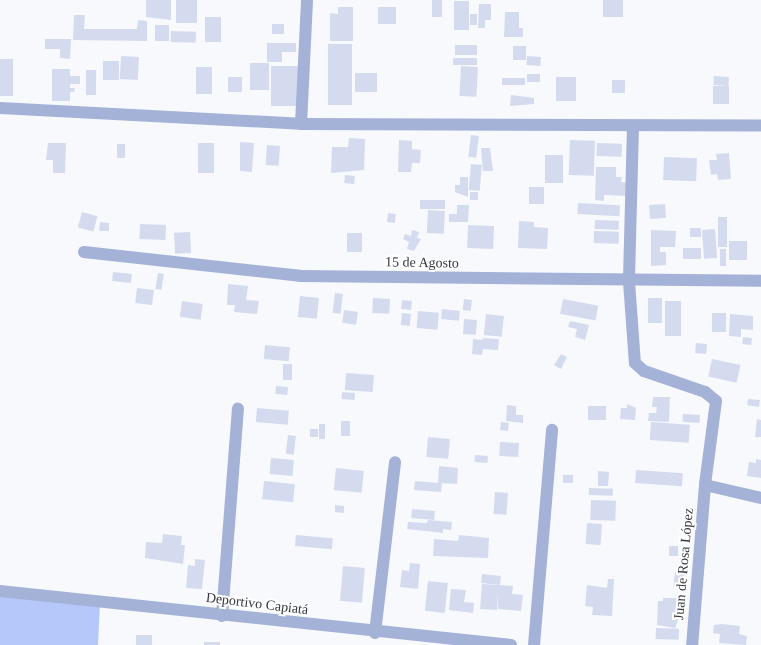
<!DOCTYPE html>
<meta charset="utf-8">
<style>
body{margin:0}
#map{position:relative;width:761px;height:645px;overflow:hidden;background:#f7f9fd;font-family:Georgia,serif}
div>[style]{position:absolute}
.green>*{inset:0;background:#b6c8f9}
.building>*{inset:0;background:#d4dbef;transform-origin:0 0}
.minor>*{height:12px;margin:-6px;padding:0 6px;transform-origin:6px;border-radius:6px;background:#a4b2d7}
span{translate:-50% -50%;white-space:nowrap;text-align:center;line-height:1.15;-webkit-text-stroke:4px #fff;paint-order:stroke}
.street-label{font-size:14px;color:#34373f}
</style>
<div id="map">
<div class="green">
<i style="clip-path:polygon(0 593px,100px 602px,98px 645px,0 645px)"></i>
</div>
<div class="building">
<i style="clip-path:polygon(146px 0,171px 0,171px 20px,146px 17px)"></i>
<i style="left:176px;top:0;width:21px;height:23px"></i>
<i style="left:432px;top:0;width:10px;height:17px"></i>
<i style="left:603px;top:0;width:20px;height:17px"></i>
<i style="left:454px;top:1px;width:15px;height:29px"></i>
<i style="clip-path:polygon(479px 4px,491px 4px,491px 20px,485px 20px,485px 28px,478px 28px)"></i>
<i style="clip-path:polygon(338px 7px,353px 7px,353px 41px,330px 41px,330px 13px,338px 14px)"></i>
<i style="left:378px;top:7px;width:18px;height:17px"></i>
<i style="clip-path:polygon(505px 12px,519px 12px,519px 28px,523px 28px,523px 37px,504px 37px)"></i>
<i style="left:477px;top:14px;width:11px;height:7px;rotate:90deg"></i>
<i style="clip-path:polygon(74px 15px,85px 15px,84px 29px,137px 29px,138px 20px,147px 21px,147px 41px,73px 40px)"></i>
<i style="left:205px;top:17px;width:16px;height:25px"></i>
<i style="left:272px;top:24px;width:12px;height:10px"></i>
<i style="left:155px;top:25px;width:14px;height:16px"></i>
<i style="left:171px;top:31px;width:25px;height:11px;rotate:2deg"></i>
<i style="clip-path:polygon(45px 39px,71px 39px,70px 59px,60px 58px,60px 49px,45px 49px)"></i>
<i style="clip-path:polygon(267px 43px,296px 43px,296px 52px,282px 52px,282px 62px,267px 62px)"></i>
<i style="left:328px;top:44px;width:24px;height:61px"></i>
<i style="left:455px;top:45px;width:22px;height:10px"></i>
<i style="left:513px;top:46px;width:13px;height:14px"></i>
<i style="left:121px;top:56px;width:18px;height:23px;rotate:3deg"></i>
<i style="left:527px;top:56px;width:14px;height:9px;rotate:4deg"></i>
<i style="left:453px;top:58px;width:24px;height:7px"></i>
<i style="left:0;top:59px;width:13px;height:37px"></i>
<i style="left:103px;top:61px;width:16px;height:19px"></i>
<i style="left:250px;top:63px;width:19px;height:27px"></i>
<i style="left:271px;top:66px;width:27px;height:40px"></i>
<i style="left:461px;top:66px;width:17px;height:30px;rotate:3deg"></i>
<i style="left:196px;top:67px;width:16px;height:27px"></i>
<i style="clip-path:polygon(52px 69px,70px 69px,70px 76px,80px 76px,80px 84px,70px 84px,70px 88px,75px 88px,74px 92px,70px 92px,70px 101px,52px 101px)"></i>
<i style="left:86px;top:70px;width:10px;height:25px"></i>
<i style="left:355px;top:73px;width:22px;height:19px"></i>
<i style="left:527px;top:74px;width:13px;height:8px"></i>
<i style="left:714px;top:76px;width:15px;height:9px;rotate:4deg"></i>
<i style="left:228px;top:77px;width:14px;height:15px"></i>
<i style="left:556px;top:77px;width:20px;height:24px"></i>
<i style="left:502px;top:78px;width:23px;height:7px"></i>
<i style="left:612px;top:80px;width:13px;height:13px"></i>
<i style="left:713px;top:86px;width:16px;height:18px"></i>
<i style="clip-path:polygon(511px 95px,534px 98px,534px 104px,510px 106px)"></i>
<i style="left:471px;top:135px;width:8px;height:22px;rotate:7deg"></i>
<i style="clip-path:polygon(349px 138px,365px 139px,364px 170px,331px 173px,332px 147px,348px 147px)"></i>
<i style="clip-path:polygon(399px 140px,412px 141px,412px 149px,421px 150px,420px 163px,412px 163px,411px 172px,398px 172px)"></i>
<i style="left:570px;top:140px;width:25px;height:35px;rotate:2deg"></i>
<i style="clip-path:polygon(240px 142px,254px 143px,252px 172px,240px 171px)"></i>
<i style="clip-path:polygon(48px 143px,66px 143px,65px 173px,53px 173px,53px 160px,46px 160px)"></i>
<i style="left:198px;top:143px;width:16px;height:30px"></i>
<i style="left:597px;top:143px;width:25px;height:13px;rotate:2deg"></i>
<i style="left:117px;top:144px;width:8px;height:14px"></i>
<i style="left:267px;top:145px;width:13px;height:20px;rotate:4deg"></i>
<i style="clip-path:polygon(481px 148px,490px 148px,493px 171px,483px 171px)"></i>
<i style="clip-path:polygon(729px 153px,731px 179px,718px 180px,717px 174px,711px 175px,709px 160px,717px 160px,716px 154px)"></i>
<i style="left:545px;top:155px;width:18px;height:28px"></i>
<i style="left:664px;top:157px;width:33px;height:23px;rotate:2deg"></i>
<i style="left:471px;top:164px;width:11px;height:26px;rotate:5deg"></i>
<i style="clip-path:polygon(596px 167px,616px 167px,616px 177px,622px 177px,621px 182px,627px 183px,626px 196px,604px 195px,604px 201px,595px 200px)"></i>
<i style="left:345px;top:175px;width:10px;height:8px;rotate:6deg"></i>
<i style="clip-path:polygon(460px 177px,468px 177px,468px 197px,455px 192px,455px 185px,460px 185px)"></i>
<i style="left:529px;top:187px;width:15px;height:17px"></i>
<i style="left:470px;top:192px;width:8px;height:8px"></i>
<i style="left:420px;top:200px;width:25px;height:9px"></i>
<i style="left:578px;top:203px;width:42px;height:11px;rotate:3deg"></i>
<i style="left:665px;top:204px;width:14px;height:16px;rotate:86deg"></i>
<i style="clip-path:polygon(457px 205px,469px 205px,468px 222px,449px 222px,449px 214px,457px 214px)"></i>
<i style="left:428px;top:210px;width:17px;height:23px;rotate:3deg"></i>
<i style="left:82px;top:212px;width:16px;height:16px;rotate:15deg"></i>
<i style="left:388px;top:213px;width:8px;height:9px;rotate:7deg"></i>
<i style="left:718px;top:217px;width:9px;height:30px"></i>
<i style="left:595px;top:220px;width:24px;height:9px;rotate:2deg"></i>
<i style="clip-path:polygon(519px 221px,534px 222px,534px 227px,548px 228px,547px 249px,518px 248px)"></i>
<i style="clip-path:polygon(100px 222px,109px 223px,109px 231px,99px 231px)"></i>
<i style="left:140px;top:224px;width:26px;height:15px;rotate:2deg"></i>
<i style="left:468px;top:225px;width:26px;height:23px;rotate:2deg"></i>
<i style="left:690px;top:228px;width:11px;height:9px"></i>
<i style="left:715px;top:229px;width:29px;height:13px;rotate:86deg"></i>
<i style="clip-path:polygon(412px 230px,419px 232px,417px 238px,421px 239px,414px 251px,407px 249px,409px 242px,403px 239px,405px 234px,411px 236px)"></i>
<i style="clip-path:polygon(651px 230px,676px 231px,675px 247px,660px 247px,660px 252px,666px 252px,666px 265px,651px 266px)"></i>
<i style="left:594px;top:231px;width:25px;height:12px;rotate:2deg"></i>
<i style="left:190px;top:232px;width:21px;height:16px;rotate:87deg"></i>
<i style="left:347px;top:233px;width:15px;height:19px"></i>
<i style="left:729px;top:241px;width:18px;height:19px"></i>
<i style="left:701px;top:248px;width:11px;height:18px;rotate:90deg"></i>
<i style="left:720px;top:249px;width:6px;height:17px"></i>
<i style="left:113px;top:272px;width:19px;height:9px;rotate:6deg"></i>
<i style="left:158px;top:273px;width:6px;height:16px;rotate:9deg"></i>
<i style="clip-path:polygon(228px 284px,248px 286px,246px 300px,259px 301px,257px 314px,234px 312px,235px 305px,227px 305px)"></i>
<i style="left:137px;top:288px;width:17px;height:15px;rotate:7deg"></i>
<i style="left:335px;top:293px;width:8px;height:20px;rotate:7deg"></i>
<i style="left:300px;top:296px;width:19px;height:21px;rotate:6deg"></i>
<i style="left:373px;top:298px;width:17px;height:15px;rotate:3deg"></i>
<i style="left:648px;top:298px;width:14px;height:25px"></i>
<i style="left:464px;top:299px;width:8px;height:11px;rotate:7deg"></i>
<i style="left:563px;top:299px;width:36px;height:15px;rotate:11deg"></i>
<i style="left:402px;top:300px;width:10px;height:9px;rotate:6deg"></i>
<i style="left:182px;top:301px;width:21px;height:16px;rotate:8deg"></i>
<i style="left:665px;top:301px;width:16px;height:35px"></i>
<i style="left:442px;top:309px;width:18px;height:10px;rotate:6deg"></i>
<i style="left:344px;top:310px;width:14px;height:13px;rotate:8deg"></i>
<i style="left:418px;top:311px;width:21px;height:17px;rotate:5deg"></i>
<i style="left:402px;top:313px;width:9px;height:12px;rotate:6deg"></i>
<i style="left:712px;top:313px;width:14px;height:19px"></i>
<i style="left:486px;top:314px;width:18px;height:21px;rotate:6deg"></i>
<i style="clip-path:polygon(730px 314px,753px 316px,753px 330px,741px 329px,741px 337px,729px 336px)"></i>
<i style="left:464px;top:319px;width:13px;height:15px;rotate:4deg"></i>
<i style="clip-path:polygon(570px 321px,589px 325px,585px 340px,575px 337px,577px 329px,568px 327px)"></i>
<i style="left:743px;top:337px;width:9px;height:7px;rotate:6deg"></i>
<i style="clip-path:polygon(483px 338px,499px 339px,498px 350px,483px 349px,482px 355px,472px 354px,473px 339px,482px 340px)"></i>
<i style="left:696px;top:343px;width:11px;height:10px;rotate:5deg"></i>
<i style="left:265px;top:345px;width:25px;height:14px;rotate:5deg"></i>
<i style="clip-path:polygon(561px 354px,567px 357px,561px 369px,554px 365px)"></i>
<i style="left:712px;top:359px;width:29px;height:18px;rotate:12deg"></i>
<i style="left:283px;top:364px;width:9px;height:16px"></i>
<i style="left:346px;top:373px;width:28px;height:17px;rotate:4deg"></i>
<i style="left:276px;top:386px;width:12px;height:8px;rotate:5deg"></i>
<i style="left:342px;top:392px;width:13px;height:7px;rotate:4deg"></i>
<i style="clip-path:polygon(653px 397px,670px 397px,669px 422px,648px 421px,649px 413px,656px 413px,657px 407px,652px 407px)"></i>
<i style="clip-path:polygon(748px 399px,760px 400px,759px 407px,747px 405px)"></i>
<i style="clip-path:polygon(627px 404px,636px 408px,635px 420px,620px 419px,621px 408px,627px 408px)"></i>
<i style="clip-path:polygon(507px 405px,516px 406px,516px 415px,523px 415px,523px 423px,506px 421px)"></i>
<i style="left:588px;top:406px;width:18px;height:14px"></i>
<i style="left:257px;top:408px;width:32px;height:14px;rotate:5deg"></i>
<i style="left:683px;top:414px;width:17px;height:8px;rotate:3deg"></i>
<i style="clip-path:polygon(757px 419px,761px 420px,761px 437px,755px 437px)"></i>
<i style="left:341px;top:421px;width:9px;height:15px"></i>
<i style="left:501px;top:422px;width:8px;height:8px;rotate:7deg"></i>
<i style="left:651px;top:422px;width:39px;height:18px;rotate:4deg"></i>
<i style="left:319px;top:424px;width:6px;height:15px"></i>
<i style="left:310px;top:429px;width:8px;height:8px"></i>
<i style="left:288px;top:435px;width:8px;height:19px;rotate:7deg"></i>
<i style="left:428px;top:437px;width:22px;height:20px;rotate:5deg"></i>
<i style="left:500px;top:442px;width:19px;height:14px;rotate:3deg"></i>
<i style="left:475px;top:455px;width:13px;height:7px;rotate:4deg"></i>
<i style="left:271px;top:458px;width:23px;height:16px;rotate:5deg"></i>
<i style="clip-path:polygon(756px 459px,761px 460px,761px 478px,747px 476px,749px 462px,756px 463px)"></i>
<i style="clip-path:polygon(439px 466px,458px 468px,457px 484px,442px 483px,441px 492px,414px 490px,415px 481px,438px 483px)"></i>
<i style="left:336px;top:468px;width:28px;height:22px;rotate:6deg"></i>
<i style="left:636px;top:470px;width:47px;height:13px;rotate:4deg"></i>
<i style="clip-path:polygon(598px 471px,609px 472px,608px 486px,598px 486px)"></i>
<i style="left:563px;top:475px;width:10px;height:8px"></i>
<i style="left:264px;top:481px;width:31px;height:18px;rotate:6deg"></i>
<i style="left:589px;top:488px;width:24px;height:7px;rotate:2deg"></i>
<i style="left:495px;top:492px;width:13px;height:22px;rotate:4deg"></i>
<i style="left:591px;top:500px;width:25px;height:20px;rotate:2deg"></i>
<i style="clip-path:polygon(335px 505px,344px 506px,344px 513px,335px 512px)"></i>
<i style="left:412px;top:509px;width:23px;height:9px;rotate:5deg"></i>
<i style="clip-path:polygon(428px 520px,452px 522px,451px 530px,443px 529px,443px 533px,407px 529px,408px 522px,427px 523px)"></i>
<i style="left:587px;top:523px;width:15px;height:21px;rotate:4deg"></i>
<i style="clip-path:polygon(163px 534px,182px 536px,181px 545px,185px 545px,183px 564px,145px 558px,146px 542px,162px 543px)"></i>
<i style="left:296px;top:535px;width:37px;height:11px;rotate:5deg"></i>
<i style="clip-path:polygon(459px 535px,489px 538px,488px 558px,433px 556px,434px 539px,458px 541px)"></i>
<i style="left:669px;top:546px;width:9px;height:10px"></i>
<i style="clip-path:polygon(195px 559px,205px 560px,202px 589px,186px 588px,188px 565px,195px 566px)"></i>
<i style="clip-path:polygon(410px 563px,420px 564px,418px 589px,400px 587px,402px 570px,409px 571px)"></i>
<i style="left:343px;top:566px;width:22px;height:35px;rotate:5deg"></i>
<i style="left:675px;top:572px;width:10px;height:16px;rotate:6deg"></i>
<i style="left:482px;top:574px;width:19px;height:9px;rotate:6deg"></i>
<i style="clip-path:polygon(608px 579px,614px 579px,612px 616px,592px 615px,593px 607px,585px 606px,587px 585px,607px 588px)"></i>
<i style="left:428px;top:581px;width:20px;height:30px;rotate:6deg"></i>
<i style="clip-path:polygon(482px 584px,513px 586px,512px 594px,523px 595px,521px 611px,498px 609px,498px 593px,497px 610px,480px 609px)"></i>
<i style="clip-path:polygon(451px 589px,466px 590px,464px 602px,474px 603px,473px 613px,449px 610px)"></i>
<i style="clip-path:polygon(663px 598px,677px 598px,676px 615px,680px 615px,675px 628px,657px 625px,658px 601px,663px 601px)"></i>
<i style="clip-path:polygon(722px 624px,740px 626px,739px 634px,747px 636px,746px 645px,719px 643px,720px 634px,713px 633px,714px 625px)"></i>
<i style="left:656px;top:628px;width:23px;height:11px;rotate:2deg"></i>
<i style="left:136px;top:635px;width:16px;height:10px"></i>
<i style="left:204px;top:642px;width:16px;height:3px"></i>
</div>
<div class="minor">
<i style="left:0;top:108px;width:301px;rotate:3deg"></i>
<i style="left:301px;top:124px;width:460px;rotate:0.2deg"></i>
<i style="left:301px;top:124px;width:124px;rotate:-87.2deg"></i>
<i style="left:633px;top:126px;width:156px;rotate:91.5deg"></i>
<i style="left:629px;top:282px;width:81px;rotate:85.8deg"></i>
<i style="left:635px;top:363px;width:12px;rotate:42deg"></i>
<i style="left:644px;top:371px;width:65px;rotate:19deg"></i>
<i style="left:705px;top:392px;width:14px;rotate:39deg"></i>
<i style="left:716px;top:401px;width:85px;rotate:97.5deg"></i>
<i style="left:705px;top:485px;width:161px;rotate:94.6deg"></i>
<i style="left:84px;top:252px;width:217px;rotate:6.3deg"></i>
<i style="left:300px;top:276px;width:461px;rotate:0.6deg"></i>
<i style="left:705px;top:485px;width:57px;rotate:13.1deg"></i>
<i style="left:0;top:591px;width:514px;rotate:6.03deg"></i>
<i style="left:222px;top:616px;width:208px;rotate:-85.6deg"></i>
<i style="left:375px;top:633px;width:172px;rotate:-83.3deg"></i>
<i style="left:534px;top:645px;width:216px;rotate:-85.2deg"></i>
</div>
<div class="street-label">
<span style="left:422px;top:263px;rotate:1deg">15 de Agosto</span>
<span style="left:684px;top:564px;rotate:-85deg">Juan de Rosa López</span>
<span style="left:257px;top:604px;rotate:7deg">Deportivo Capiatá</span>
</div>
</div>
